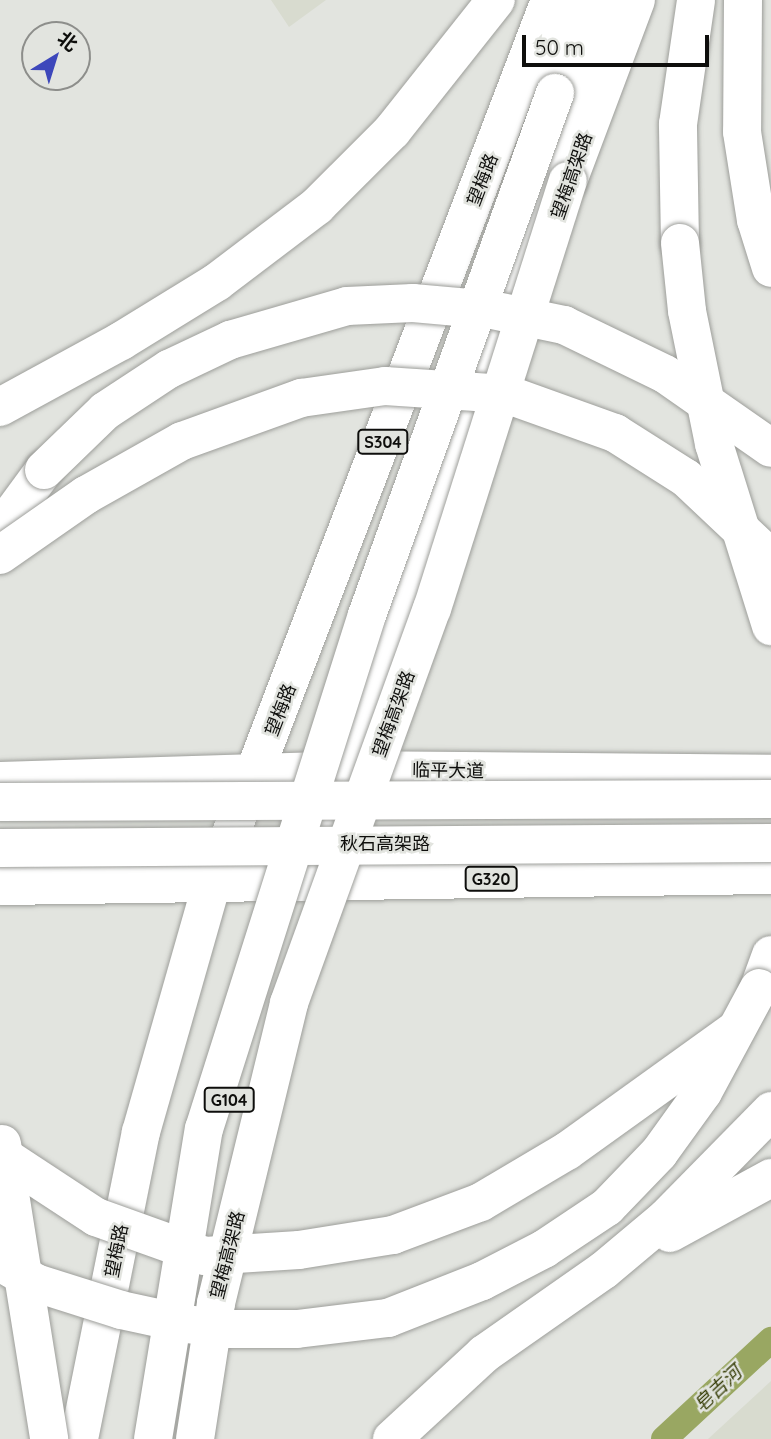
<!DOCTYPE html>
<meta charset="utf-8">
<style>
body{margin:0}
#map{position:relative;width:771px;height:1439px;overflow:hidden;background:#e2e4df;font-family:Quicksand,"Noto Sans SC",sans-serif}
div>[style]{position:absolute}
.built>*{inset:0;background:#d8dbcf}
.canal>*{height:26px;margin:-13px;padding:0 13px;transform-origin:13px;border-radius:13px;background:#99a762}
.roads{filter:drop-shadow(0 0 2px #9d9e9a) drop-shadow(0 0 2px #9d9e9a)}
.primary>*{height:38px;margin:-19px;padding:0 19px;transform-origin:19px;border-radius:19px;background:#fff}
.trunk>*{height:38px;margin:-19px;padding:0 19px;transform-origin:19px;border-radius:19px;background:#fff}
.bridges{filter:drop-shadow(0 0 2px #9d9e9a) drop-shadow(0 0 2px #9d9e9a)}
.trunk-bridge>*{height:38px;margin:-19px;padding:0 19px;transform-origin:19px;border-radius:19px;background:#fff}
span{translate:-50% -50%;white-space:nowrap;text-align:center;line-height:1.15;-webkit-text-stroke:5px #e2e4df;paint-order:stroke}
.shield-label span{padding:2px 5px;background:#e2e4df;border:2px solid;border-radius:5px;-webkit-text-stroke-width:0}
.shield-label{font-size:16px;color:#0e0e0c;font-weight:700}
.street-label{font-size:18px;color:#0e0e0c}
.water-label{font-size:19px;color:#353c05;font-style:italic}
.north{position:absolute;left:21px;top:21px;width:70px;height:70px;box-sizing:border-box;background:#e2e4df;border:2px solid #8d8e8b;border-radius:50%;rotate:38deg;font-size:19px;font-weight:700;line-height:28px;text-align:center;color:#0e0e0c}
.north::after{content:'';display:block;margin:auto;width:24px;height:32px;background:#3d47bb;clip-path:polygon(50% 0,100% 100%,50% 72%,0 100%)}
.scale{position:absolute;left:522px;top:35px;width:187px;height:32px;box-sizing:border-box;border:4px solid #0e0e0c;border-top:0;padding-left:9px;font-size:21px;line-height:24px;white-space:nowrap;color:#0e0e0c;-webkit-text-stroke:5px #e2e4df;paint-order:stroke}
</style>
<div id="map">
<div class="built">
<i style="clip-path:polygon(271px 0,326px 0,289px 27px)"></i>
<i style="clip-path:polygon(771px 1381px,771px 1439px,708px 1439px)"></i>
</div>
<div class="canal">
<i style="left:664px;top:1439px;width:146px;rotate:-42.8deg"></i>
</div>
<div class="roads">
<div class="primary">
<i style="left:0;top:781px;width:346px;rotate:-1.8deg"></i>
<i style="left:346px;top:770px;width:425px;rotate:0.5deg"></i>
<i style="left:300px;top:870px;width:110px;rotate:-65.3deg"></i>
<i style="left:346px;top:770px;width:815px;rotate:-70.88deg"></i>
<i style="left:0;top:886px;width:771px;rotate:-0.82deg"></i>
<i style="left:79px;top:1439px;width:313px;rotate:-78.6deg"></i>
<i style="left:141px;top:1132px;width:259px;rotate:-74.1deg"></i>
<i style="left:212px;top:883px;width:945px;rotate:-69.05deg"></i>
</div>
<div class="trunk">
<i style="left:743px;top:0;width:132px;rotate:90.4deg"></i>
<i style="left:742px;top:132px;width:89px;rotate:81deg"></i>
<i style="left:756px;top:220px;width:50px;rotate:72.6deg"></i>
<i style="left:555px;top:93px;width:98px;rotate:-72.1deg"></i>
<i style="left:568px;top:181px;width:193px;rotate:-69.4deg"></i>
<i style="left:680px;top:243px;width:119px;rotate:-91deg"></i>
<i style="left:678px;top:124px;width:125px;rotate:-81.7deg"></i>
<i style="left:0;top:407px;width:138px;rotate:-28.6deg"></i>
<i style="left:121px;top:341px;width:113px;rotate:-31.6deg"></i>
<i style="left:217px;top:282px;width:126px;rotate:-37.2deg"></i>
<i style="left:317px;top:206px;width:106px;rotate:-45deg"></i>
<i style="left:392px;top:131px;width:167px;rotate:-51.6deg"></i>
<i style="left:0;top:530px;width:74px;rotate:-53.7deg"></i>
<i style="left:759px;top:988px;width:35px;rotate:-70deg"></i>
<i style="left:670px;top:1233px;width:115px;rotate:-28.6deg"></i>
<i style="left:392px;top:1439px;width:125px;rotate:-42.7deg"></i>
<i style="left:484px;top:1354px;width:146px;rotate:-35deg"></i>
<i style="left:604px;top:1270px;width:81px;rotate:-40deg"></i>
<i style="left:666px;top:1218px;width:150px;rotate:-45.5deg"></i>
</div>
</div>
<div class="bridges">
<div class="trunk-bridge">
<i style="left:680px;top:243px;width:68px;rotate:84.1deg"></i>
<i style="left:687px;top:311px;width:136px;rotate:78.5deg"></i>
<i style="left:714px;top:444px;width:191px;rotate:72.6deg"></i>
<i style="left:44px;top:470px;width:85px;rotate:-44deg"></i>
<i style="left:105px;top:411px;width:77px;rotate:-33.3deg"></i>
<i style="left:169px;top:369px;width:68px;rotate:-25.4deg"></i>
<i style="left:230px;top:340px;width:122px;rotate:-16.2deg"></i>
<i style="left:347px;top:306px;width:66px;rotate:-2.6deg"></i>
<i style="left:413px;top:303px;width:79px;rotate:5.1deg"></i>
<i style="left:492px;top:310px;width:74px;rotate:11.8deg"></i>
<i style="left:564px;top:325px;width:112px;rotate:25.9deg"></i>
<i style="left:665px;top:374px;width:129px;rotate:34.9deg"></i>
<i style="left:0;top:555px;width:105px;rotate:-34.9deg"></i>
<i style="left:86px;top:495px;width:110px;rotate:-29.4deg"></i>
<i style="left:182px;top:441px;width:127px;rotate:-19.9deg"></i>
<i style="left:301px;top:398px;width:85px;rotate:-8.1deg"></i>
<i style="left:385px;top:386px;width:121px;rotate:3.8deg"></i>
<i style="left:506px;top:394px;width:116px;rotate:19.7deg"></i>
<i style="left:615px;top:433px;width:84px;rotate:32.4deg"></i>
<i style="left:686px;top:478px;width:117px;rotate:43.3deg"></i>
<i style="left:0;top:802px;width:771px;rotate:-0.22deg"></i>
<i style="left:0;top:848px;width:771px;rotate:-0.37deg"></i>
<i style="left:2px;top:1144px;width:299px;rotate:80.9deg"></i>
<i style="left:0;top:1154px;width:115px;rotate:33.3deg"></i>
<i style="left:96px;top:1217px;width:116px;rotate:19.7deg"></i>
<i style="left:205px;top:1256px;width:94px;rotate:-3.7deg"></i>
<i style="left:299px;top:1250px;width:95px;rotate:-9.1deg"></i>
<i style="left:393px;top:1235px;width:94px;rotate:-20.6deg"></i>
<i style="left:481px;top:1202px;width:100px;rotate:-30.7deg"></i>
<i style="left:567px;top:1151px;width:206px;rotate:-35.7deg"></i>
<i style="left:0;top:1262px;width:42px;rotate:30.3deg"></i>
<i style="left:36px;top:1283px;width:89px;rotate:17.6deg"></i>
<i style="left:121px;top:1310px;width:66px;rotate:12.2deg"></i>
<i style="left:186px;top:1324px;width:42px;rotate:6.8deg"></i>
<i style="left:228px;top:1329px;width:69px"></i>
<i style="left:297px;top:1329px;width:92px;rotate:-6.9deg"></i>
<i style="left:388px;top:1318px;width:101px;rotate:-21.5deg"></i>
<i style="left:482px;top:1281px;width:70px;rotate:-27.3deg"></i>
<i style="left:544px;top:1249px;width:76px;rotate:-33.7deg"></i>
<i style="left:607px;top:1207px;width:75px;rotate:-46.1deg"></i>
<i style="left:659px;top:1153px;width:75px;rotate:-54.2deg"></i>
<i style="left:703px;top:1092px;width:118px;rotate:-61.7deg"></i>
<i style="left:153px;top:1439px;width:314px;rotate:-80.7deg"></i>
<i style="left:204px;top:1129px;width:539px;rotate:-72.41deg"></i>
<i style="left:367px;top:615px;width:555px;rotate:-70.19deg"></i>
<i style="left:195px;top:1439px;width:138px;rotate:-81.2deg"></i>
<i style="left:216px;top:1303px;width:309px;rotate:-76.3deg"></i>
<i style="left:289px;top:1003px;width:419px;rotate:-70.1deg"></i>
<i style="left:432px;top:609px;width:449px;rotate:-72.4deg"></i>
</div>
</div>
<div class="shield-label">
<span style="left:383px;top:442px">S304</span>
<span style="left:491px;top:879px">G320</span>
<span style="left:229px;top:1100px">G104</span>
</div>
<div class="street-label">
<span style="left:572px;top:176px;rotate:-71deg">望梅高架路</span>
<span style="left:483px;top:180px;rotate:-69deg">望梅路</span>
<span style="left:281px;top:710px;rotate:-69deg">望梅路</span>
<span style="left:394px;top:714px;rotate:-70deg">望梅高架路</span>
<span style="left:448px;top:771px;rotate:1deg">临平大道</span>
<span style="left:385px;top:844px">秋石高架路</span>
<span style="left:117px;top:1251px;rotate:-79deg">望梅路</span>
<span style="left:228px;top:1255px;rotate:-76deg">望梅高架路</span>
</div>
<div class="water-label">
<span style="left:718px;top:1389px;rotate:-43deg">皂吉河</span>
</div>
<div class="north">北</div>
<div class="scale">50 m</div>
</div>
